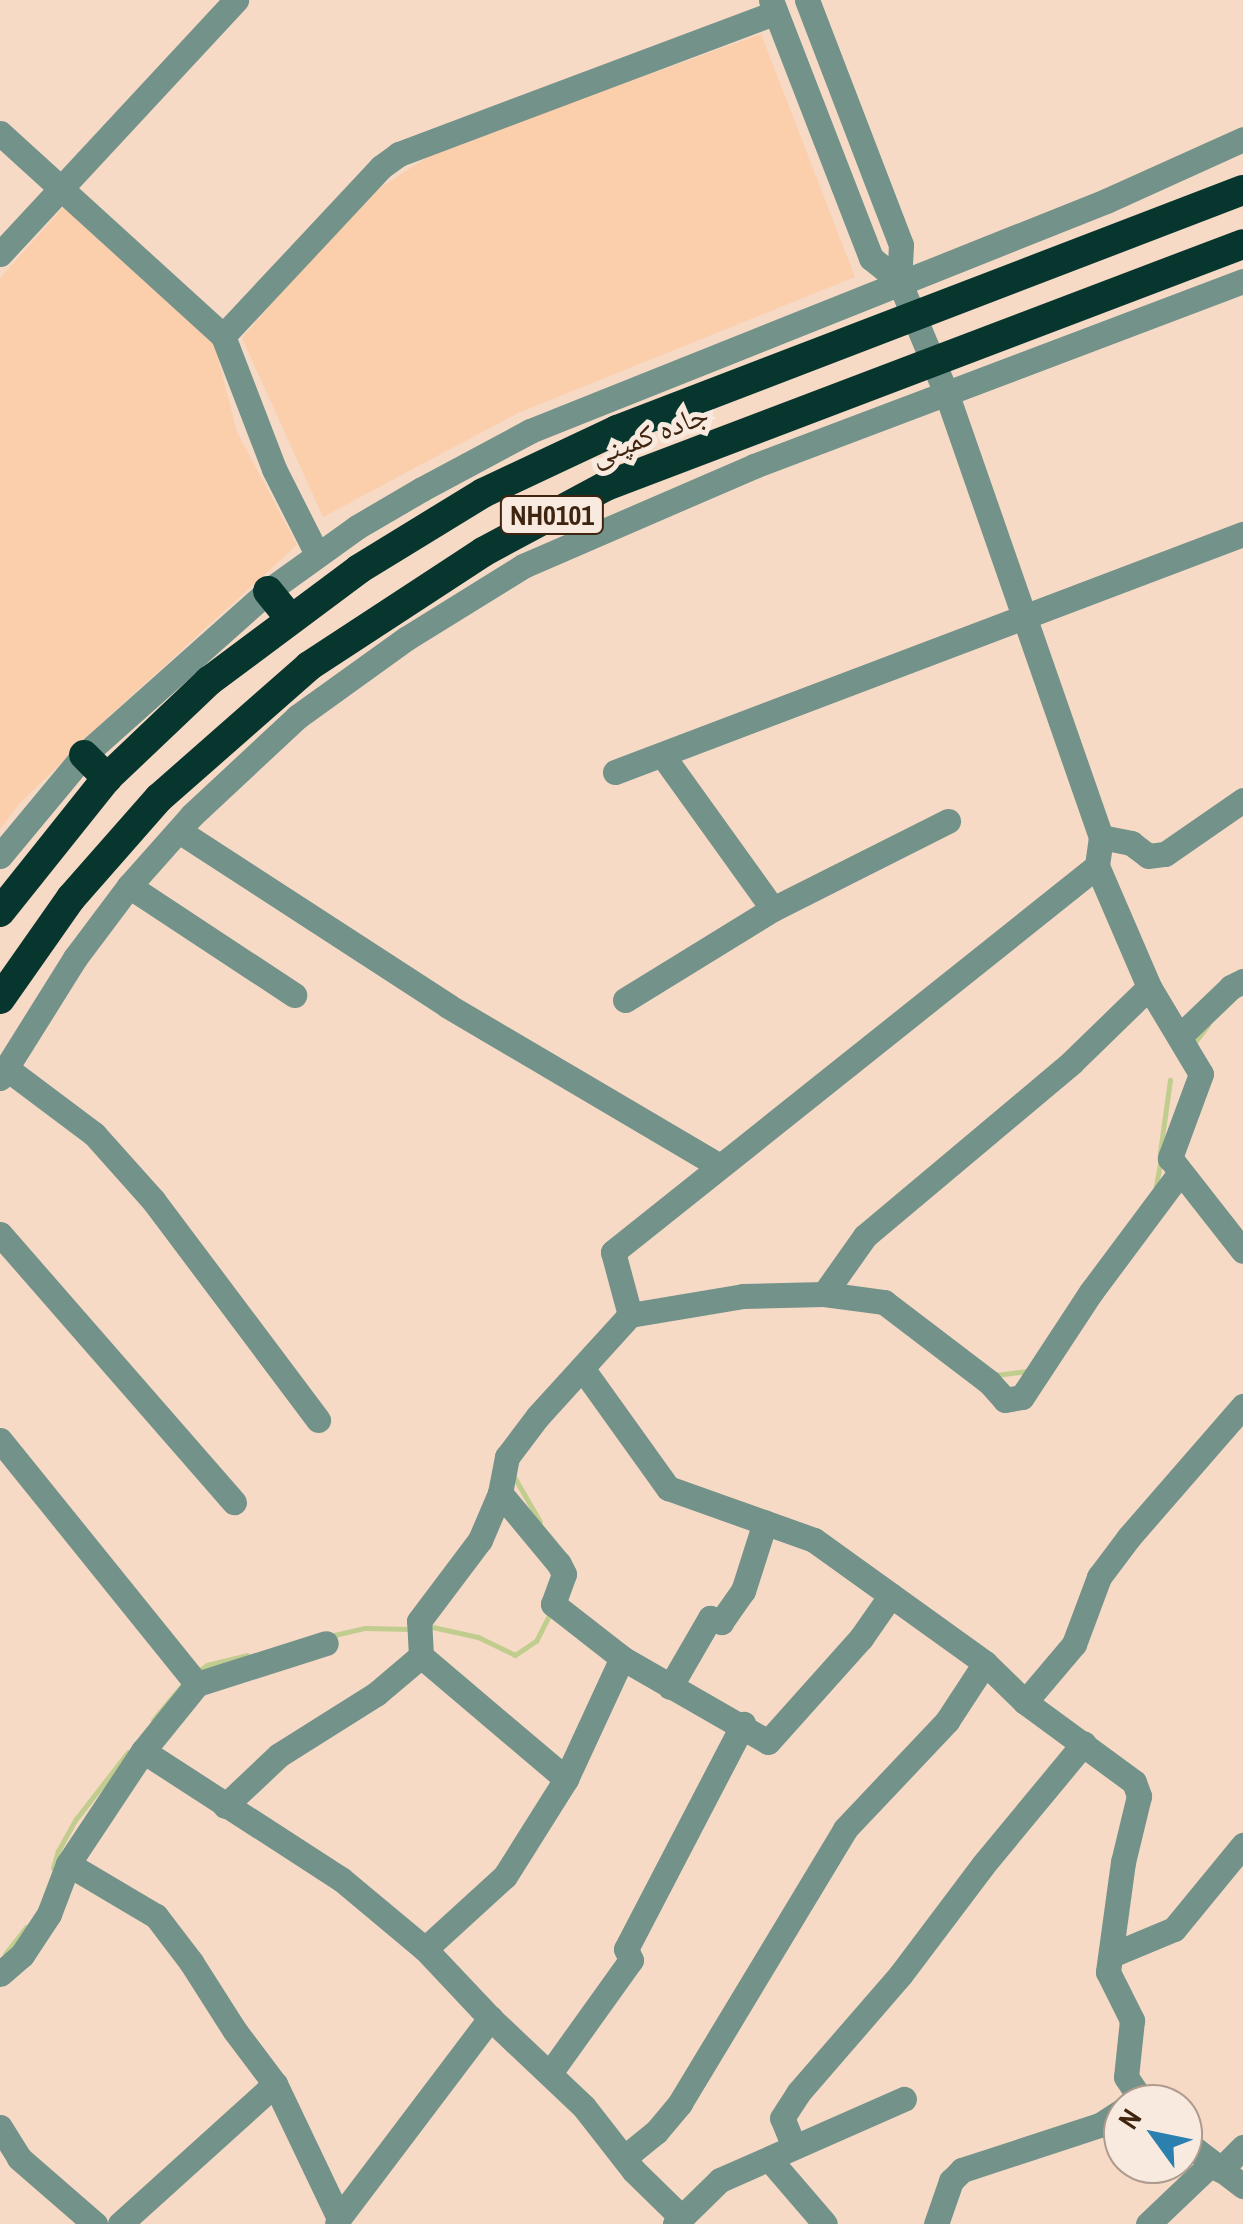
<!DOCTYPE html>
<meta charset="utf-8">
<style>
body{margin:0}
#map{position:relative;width:1243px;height:2224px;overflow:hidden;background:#f6dac6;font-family:"Archivo Narrow","Noto Naskh Arabic",sans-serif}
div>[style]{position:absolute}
.built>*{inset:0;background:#fbceac}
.stream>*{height:5px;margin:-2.5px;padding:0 2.5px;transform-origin:2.5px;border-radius:2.5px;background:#c0cd8e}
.minor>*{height:25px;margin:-12.5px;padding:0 12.5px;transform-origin:12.5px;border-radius:12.5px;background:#72928a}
.highway>*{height:30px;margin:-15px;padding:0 15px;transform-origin:15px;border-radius:15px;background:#07362e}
span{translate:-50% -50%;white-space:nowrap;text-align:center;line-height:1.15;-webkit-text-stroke:10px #f9eae0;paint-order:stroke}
.shield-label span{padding:2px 8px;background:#f9eae0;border:2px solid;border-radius:8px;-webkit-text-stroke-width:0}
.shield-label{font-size:28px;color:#3f2510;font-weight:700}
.street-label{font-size:30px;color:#3f2510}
.north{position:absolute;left:1103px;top:2084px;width:100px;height:100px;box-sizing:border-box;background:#f9eae0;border:2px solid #af9b8d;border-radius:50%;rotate:303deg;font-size:28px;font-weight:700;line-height:40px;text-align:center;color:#3f2510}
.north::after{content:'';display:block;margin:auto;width:35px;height:45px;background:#2b80af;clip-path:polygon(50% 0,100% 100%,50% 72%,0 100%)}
</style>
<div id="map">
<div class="built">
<i style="clip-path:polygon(761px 34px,855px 277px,518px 413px,323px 517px,242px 338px,361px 200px,437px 151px)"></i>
<i style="clip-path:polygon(65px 205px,215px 346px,237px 432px,297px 545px,117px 709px,20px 803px,0 829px,0 278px)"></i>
</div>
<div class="stream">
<i style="left:1195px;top:1042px;width:21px;rotate:-53deg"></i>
<i style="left:1160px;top:1152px;width:73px;rotate:-82.1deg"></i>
<i style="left:1156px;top:1186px;width:23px;rotate:-80deg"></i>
<i style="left:995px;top:1375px;width:33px;rotate:-7deg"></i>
<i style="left:513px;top:1475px;width:54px;rotate:60.1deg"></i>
<i style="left:428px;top:1626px;width:51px;rotate:12.4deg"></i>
<i style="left:478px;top:1637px;width:41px;rotate:25.9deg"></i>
<i style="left:515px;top:1655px;width:25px;rotate:-34deg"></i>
<i style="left:536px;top:1641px;width:30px;rotate:-63deg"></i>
<i style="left:330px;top:1636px;width:36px;rotate:-13deg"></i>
<i style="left:365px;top:1628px;width:47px;rotate:1.2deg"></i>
<i style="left:196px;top:1673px;width:14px;rotate:-36deg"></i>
<i style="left:207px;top:1665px;width:41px;rotate:-14deg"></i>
<i style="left:153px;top:1720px;width:48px;rotate:-50deg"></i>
<i style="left:53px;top:1868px;width:18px;rotate:-74deg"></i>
<i style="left:58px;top:1851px;width:37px;rotate:-61deg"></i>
<i style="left:76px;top:1819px;width:85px;rotate:-52.2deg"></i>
<i style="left:5px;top:1954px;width:34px;rotate:-52deg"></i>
</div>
<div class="minor">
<i style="left:771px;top:0;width:277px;rotate:68.8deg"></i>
<i style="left:871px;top:258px;width:36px;rotate:39deg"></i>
<i style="left:807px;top:0;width:262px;rotate:69deg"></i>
<i style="left:901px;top:245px;width:36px;rotate:93deg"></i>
<i style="left:899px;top:281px;width:124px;rotate:67.2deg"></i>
<i style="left:947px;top:395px;width:468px;rotate:70.8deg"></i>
<i style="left:1101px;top:837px;width:29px;rotate:98deg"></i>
<i style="left:1097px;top:866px;width:132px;rotate:66.7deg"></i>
<i style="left:1149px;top:987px;width:101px;rotate:59.1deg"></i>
<i style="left:1201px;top:1074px;width:90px;rotate:110.3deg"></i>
<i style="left:1170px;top:1158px;width:118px;rotate:51.9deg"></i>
<i style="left:0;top:133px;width:302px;rotate:42.3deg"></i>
<i style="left:223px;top:336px;width:142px;rotate:69deg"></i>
<i style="left:274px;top:469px;width:95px;rotate:63.2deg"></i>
<i style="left:0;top:254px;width:347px;rotate:-47.1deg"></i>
<i style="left:223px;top:336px;width:231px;rotate:-46.9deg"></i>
<i style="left:381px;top:167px;width:22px;rotate:-36deg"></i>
<i style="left:399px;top:154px;width:402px;rotate:-20.6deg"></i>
<i style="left:663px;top:756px;width:188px;rotate:54.3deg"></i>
<i style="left:615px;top:772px;width:672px;rotate:-20.76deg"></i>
<i style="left:179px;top:831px;width:321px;rotate:33deg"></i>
<i style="left:448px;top:1006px;width:313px;rotate:30.5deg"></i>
<i style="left:1101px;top:837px;width:31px;rotate:11deg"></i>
<i style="left:1131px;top:843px;width:21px;rotate:37deg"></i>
<i style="left:1148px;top:856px;width:17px;rotate:-7deg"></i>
<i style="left:1165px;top:854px;width:95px;rotate:-34.7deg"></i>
<i style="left:0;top:856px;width:131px;rotate:-50.3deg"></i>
<i style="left:84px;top:755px;width:246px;rotate:-41.7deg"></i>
<i style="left:268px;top:591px;width:110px;rotate:-35.7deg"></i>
<i style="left:357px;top:527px;width:75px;rotate:-30.3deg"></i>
<i style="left:422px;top:489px;width:123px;rotate:-28.2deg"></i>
<i style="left:530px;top:431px;width:620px;rotate:-21.77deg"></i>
<i style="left:1106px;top:201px;width:150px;rotate:-24.3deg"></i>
<i style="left:129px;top:886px;width:198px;rotate:33.4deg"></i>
<i style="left:625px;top:1000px;width:174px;rotate:-31.6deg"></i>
<i style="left:773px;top:909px;width:196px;rotate:-26.7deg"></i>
<i style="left:1181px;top:1035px;width:69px;rotate:-43.8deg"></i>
<i style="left:1231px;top:987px;width:13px;rotate:-27deg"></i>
<i style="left:6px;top:1068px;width:110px;rotate:36.9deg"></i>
<i style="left:94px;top:1134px;width:89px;rotate:48.2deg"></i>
<i style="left:153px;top:1200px;width:275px;rotate:53.1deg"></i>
<i style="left:0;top:1078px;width:142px;rotate:-58deg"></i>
<i style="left:75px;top:958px;width:90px;rotate:-53.1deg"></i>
<i style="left:129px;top:886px;width:95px;rotate:-48.4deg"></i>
<i style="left:192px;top:815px;width:144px;rotate:-43deg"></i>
<i style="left:297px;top:717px;width:135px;rotate:-35.7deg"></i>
<i style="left:407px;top:638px;width:137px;rotate:-31.8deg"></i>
<i style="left:523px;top:566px;width:252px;rotate:-23.4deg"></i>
<i style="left:754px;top:466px;width:523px;rotate:-20.72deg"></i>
<i style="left:0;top:1234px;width:356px;rotate:48.9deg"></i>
<i style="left:824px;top:1294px;width:61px;rotate:7.6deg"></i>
<i style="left:884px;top:1302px;width:132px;rotate:37.3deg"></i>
<i style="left:989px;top:1382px;width:24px;rotate:48deg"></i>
<i style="left:1005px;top:1400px;width:17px;rotate:-10deg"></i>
<i style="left:1022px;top:1397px;width:126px;rotate:-56.7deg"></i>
<i style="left:1091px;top:1292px;width:147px;rotate:-53.3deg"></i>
<i style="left:630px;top:1315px;width:115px;rotate:-9.5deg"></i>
<i style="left:743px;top:1296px;width:81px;rotate:-1.4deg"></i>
<i style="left:824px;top:1294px;width:71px;rotate:-54.7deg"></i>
<i style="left:865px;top:1236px;width:270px;rotate:-40deg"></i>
<i style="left:1072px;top:1062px;width:107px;rotate:-44.2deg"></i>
<i style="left:582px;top:1368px;width:148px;rotate:54.4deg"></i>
<i style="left:668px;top:1488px;width:155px;rotate:19.6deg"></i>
<i style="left:814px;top:1540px;width:211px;rotate:35.7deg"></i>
<i style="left:985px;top:1663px;width:56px;rotate:44.3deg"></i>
<i style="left:1025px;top:1702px;width:135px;rotate:36.3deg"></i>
<i style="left:1134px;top:1782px;width:15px;rotate:70deg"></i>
<i style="left:1139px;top:1796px;width:68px;rotate:103.6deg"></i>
<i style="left:1123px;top:1862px;width:111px;rotate:97.8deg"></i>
<i style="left:1108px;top:1972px;width:54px;rotate:63.4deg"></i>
<i style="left:1132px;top:2020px;width:57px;rotate:96deg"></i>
<i style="left:1126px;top:2077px;width:32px;rotate:56deg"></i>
<i style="left:0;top:1440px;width:314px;rotate:51.1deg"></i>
<i style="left:500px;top:1493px;width:92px;rotate:50.3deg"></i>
<i style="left:559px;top:1564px;width:11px;rotate:63deg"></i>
<i style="left:564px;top:1574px;width:32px;rotate:110deg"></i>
<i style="left:553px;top:1604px;width:88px;rotate:38deg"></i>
<i style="left:622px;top:1658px;width:168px;rotate:29.9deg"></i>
<i style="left:768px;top:1742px;width:140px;rotate:-48.2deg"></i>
<i style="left:861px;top:1638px;width:52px;rotate:-55.1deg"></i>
<i style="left:421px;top:1656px;width:190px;rotate:40.3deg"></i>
<i style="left:670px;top:1687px;width:80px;rotate:-59.9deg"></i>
<i style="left:710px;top:1618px;width:12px;rotate:20deg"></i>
<i style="left:721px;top:1622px;width:38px;rotate:-55deg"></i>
<i style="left:743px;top:1591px;width:72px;rotate:-72.3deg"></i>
<i style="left:1025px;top:1702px;width:76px;rotate:-49.8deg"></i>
<i style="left:1074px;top:1644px;width:72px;rotate:-69.5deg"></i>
<i style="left:1099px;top:1577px;width:50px;rotate:-53.1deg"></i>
<i style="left:1129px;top:1537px;width:174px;rotate:-49deg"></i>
<i style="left:143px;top:1751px;width:236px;rotate:32.9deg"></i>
<i style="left:341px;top:1879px;width:109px;rotate:39.8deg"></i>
<i style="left:425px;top:1949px;width:95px;rotate:46.7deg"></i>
<i style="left:490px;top:2018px;width:129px;rotate:43.4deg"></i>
<i style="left:584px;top:2107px;width:81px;rotate:52deg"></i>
<i style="left:634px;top:2171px;width:64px;rotate:44.4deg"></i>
<i style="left:225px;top:1806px;width:74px;rotate:-43.4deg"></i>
<i style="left:279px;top:1755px;width:115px;rotate:-32.2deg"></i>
<i style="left:376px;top:1694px;width:59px;rotate:-40.2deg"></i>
<i style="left:421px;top:1656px;width:35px;rotate:-93deg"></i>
<i style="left:419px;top:1621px;width:101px;rotate:-53deg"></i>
<i style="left:480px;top:1540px;width:51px;rotate:-66.9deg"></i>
<i style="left:500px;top:1493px;width:37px;rotate:-79deg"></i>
<i style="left:507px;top:1457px;width:51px;rotate:-52.9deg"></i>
<i style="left:538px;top:1416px;width:137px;rotate:-47.7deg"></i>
<i style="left:630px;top:1315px;width:65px;rotate:-105.1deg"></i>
<i style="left:613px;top:1252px;width:619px;rotate:-38.57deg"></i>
<i style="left:68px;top:1864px;width:102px;rotate:30.6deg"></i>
<i style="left:156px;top:1916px;width:58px;rotate:52.7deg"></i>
<i style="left:191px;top:1962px;width:82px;rotate:57.5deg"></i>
<i style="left:235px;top:2031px;width:66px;rotate:53deg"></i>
<i style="left:275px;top:2084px;width:148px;rotate:64.5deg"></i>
<i style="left:339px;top:2218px;width:6px;rotate:108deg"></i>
<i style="left:425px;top:1949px;width:108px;rotate:-42.4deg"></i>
<i style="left:505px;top:1876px;width:115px;rotate:-57.8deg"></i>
<i style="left:566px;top:1779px;width:133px;rotate:-65.2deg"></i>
<i style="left:1114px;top:1954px;width:65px;rotate:-22.6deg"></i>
<i style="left:1174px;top:1929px;width:109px;rotate:-50.6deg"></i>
<i style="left:0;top:1974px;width:29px;rotate:-41deg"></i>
<i style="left:22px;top:1955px;width:49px;rotate:-56.6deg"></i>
<i style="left:49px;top:1914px;width:53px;rotate:-69.2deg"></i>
<i style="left:68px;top:1864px;width:136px;rotate:-56.4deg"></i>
<i style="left:143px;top:1751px;width:86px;rotate:-51.1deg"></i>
<i style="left:197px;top:1684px;width:135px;rotate:-17.6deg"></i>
<i style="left:550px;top:2073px;width:139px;rotate:-54.4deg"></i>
<i style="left:631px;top:1960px;width:12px;rotate:-114deg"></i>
<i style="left:626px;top:1949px;width:254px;rotate:-62.5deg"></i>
<i style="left:0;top:2127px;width:36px;rotate:58deg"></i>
<i style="left:19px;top:2158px;width:101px;rotate:41deg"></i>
<i style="left:1183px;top:2140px;width:76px;rotate:37.5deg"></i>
<i style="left:794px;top:2147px;width:31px;rotate:-112deg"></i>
<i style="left:782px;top:2118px;width:30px;rotate:-57deg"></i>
<i style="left:798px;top:2093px;width:157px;rotate:-49.1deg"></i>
<i style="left:901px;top:1974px;width:136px;rotate:-53deg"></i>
<i style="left:983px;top:1865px;width:158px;rotate:-50.4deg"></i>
<i style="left:625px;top:2157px;width:40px;rotate:-39deg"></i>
<i style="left:656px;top:2132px;width:38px;rotate:-50deg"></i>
<i style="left:680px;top:2103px;width:320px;rotate:-58.9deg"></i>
<i style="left:845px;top:1829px;width:149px;rotate:-46.6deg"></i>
<i style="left:947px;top:1721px;width:69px;rotate:-56.8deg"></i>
<i style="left:770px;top:2160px;width:84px;rotate:49.3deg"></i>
<i style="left:1220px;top:2170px;width:33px;rotate:-45deg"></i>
<i style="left:339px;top:2218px;width:251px;rotate:-52.9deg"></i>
<i style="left:120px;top:2224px;width:209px;rotate:-42.1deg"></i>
<i style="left:675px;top:2224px;width:63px;rotate:-44.4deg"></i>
<i style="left:720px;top:2180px;width:201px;rotate:-23.8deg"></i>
<i style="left:936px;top:2224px;width:46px;rotate:-70.8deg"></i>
<i style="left:951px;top:2181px;width:16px;rotate:-45deg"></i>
<i style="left:962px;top:2170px;width:145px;rotate:-18.1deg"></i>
<i style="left:1100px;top:2125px;width:27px;rotate:-33deg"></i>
<i style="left:1148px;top:2224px;width:87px;rotate:-43.6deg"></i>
</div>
<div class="highway">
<i style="left:268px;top:591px;width:35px;rotate:51deg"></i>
<i style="left:84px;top:755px;width:33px;rotate:45deg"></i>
<i style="left:0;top:912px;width:171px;rotate:-51.4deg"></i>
<i style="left:107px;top:778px;width:141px;rotate:-43.6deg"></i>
<i style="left:209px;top:681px;width:187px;rotate:-36.7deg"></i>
<i style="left:359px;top:569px;width:145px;rotate:-31.5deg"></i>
<i style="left:483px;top:493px;width:148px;rotate:-25.2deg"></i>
<i style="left:617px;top:430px;width:670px;rotate:-20.98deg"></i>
<i style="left:0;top:999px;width:123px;rotate:-54.9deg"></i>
<i style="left:71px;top:898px;width:133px;rotate:-48.7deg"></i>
<i style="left:159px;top:798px;width:200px;rotate:-41.3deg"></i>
<i style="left:309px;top:666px;width:208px;rotate:-33.2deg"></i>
<i style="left:483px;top:552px;width:140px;rotate:-28.2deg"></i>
<i style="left:606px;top:486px;width:681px;rotate:-20.8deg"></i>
</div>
<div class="shield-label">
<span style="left:552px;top:515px">NH0101</span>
</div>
<div class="street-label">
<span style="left:649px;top:434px;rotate:-21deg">جاده کمپنی</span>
</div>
<div class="north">N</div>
</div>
